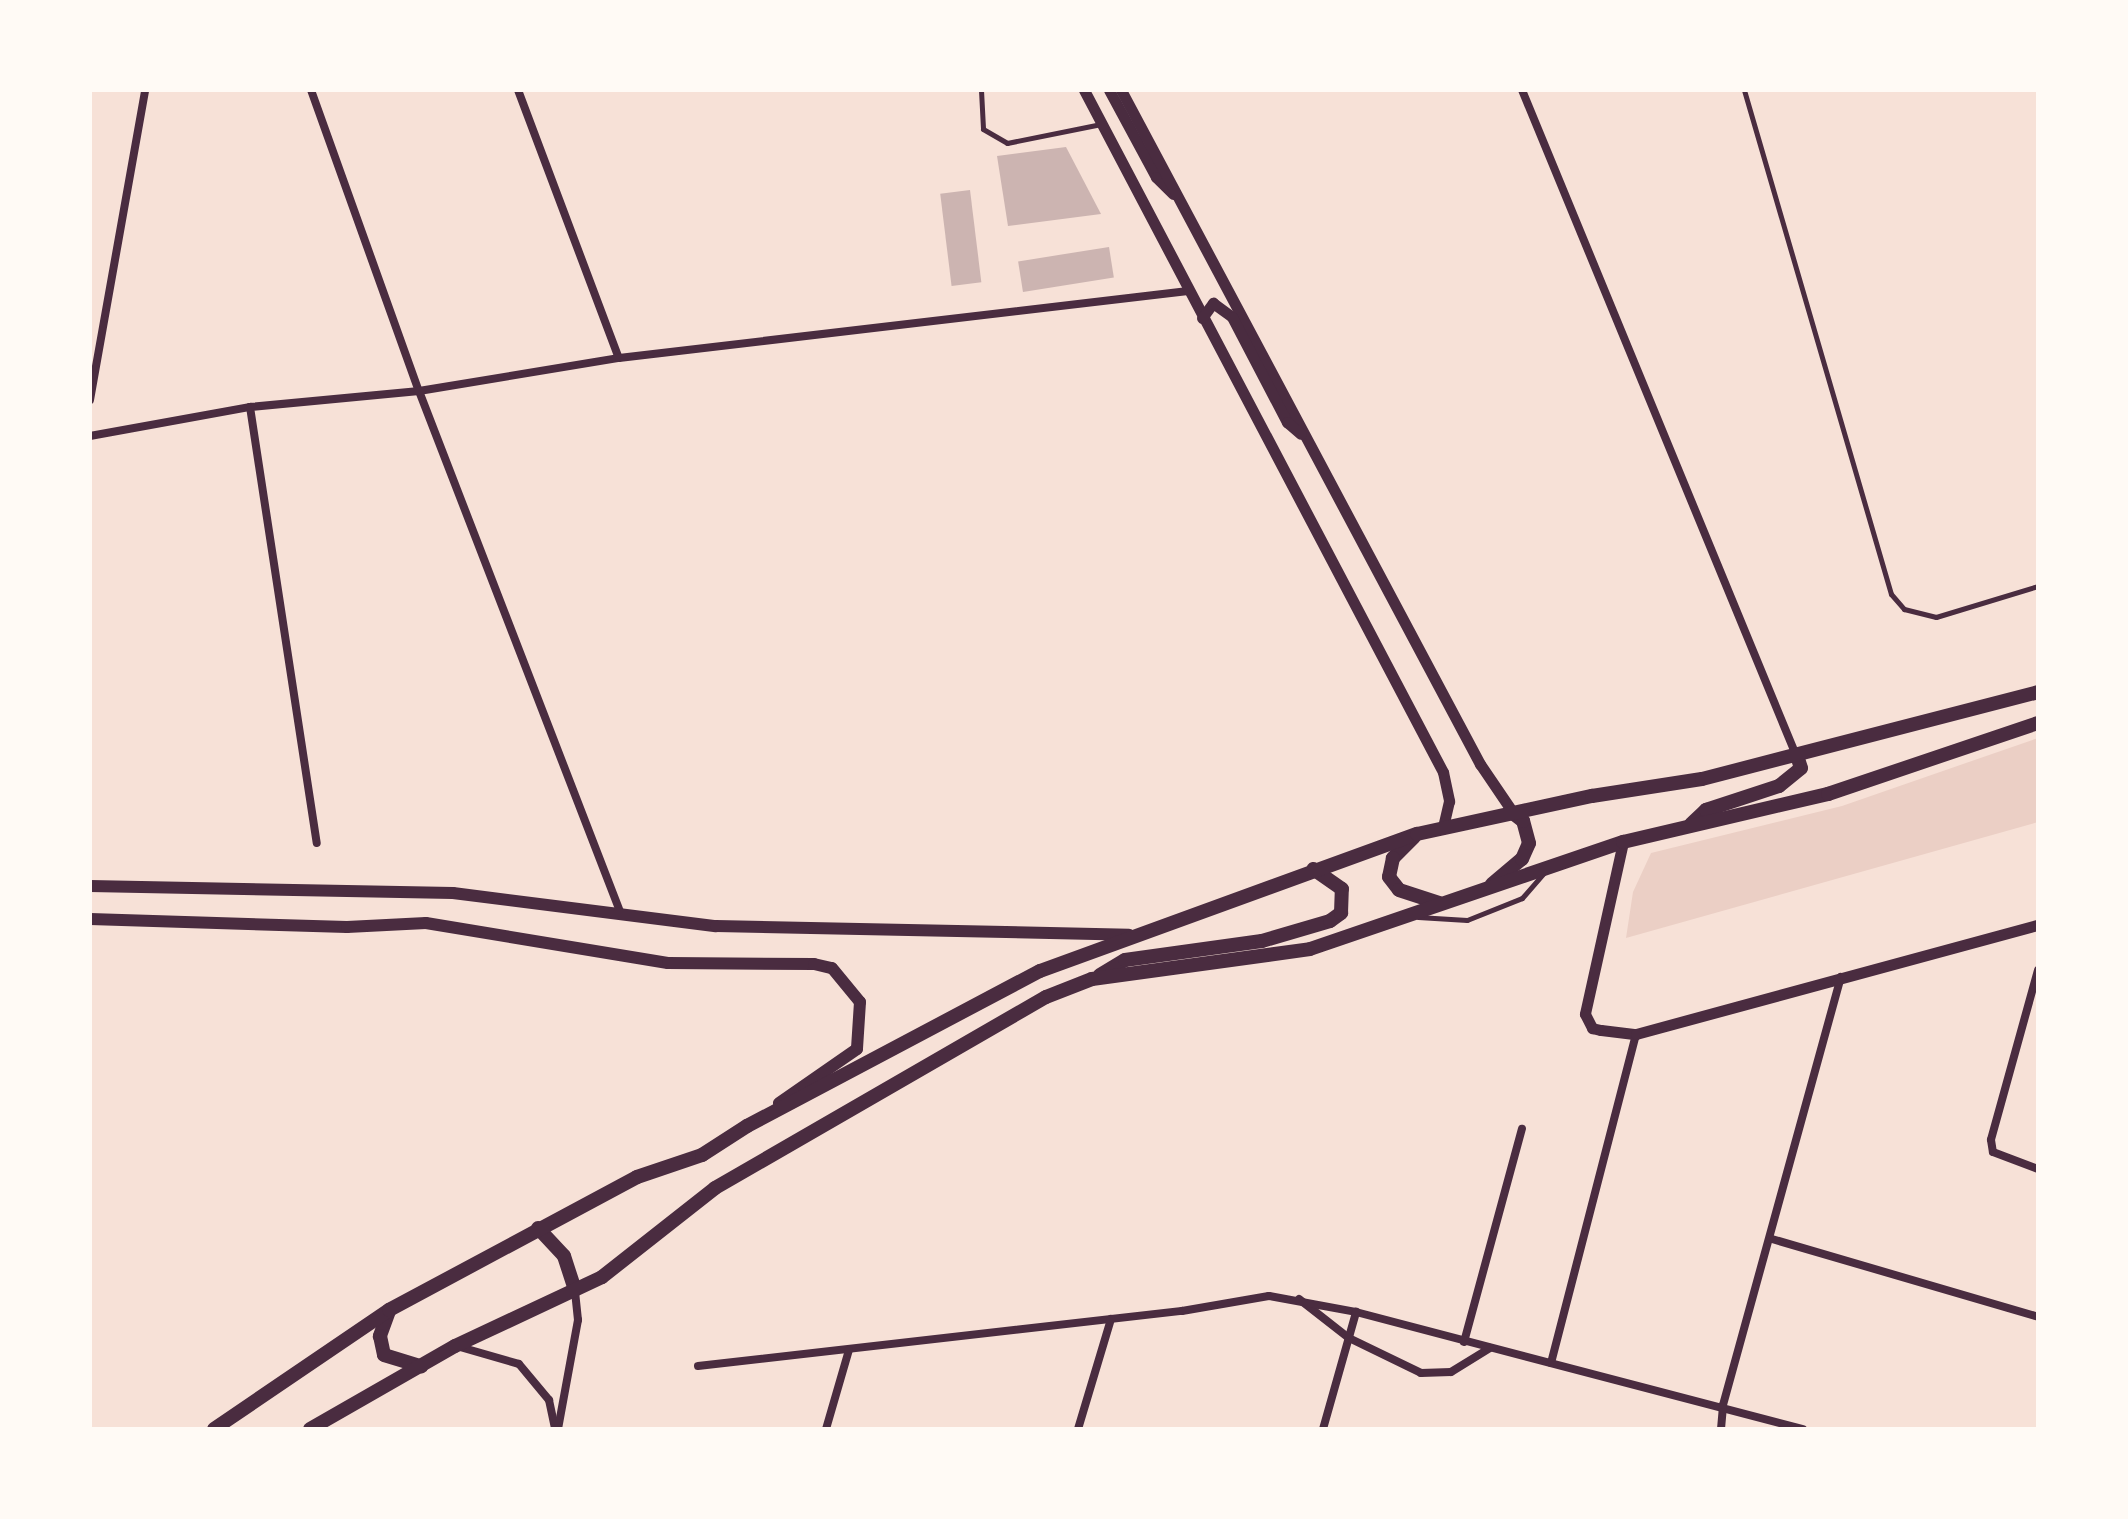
<!DOCTYPE html>
<style>
body{margin:0}
#map{position:relative;width:2128px;height:1519px;overflow:hidden;background:#f7e1d7;font-family:Mulish,sans-serif}
div>[style]{position:absolute}
.green>*{inset:0;background:#ebcfc5}
.building>*{inset:0;background:#ccb4b1;transform-origin:0 0}
.service>*{height:5px;margin:-2.5px;padding:0 2.5px;transform-origin:2.5px;border-radius:2.5px;background:#4a2c40}
.minor>*{height:8px;margin:-4px;padding:0 4px;transform-origin:4px;border-radius:4px;background:#4a2c40}
.tertiary>*{height:11px;margin:-5.5px;padding:0 5.5px;transform-origin:5.5px;border-radius:5.5px;background:#4a2c40}
.secondary>*{height:12px;margin:-6px;padding:0 6px;transform-origin:6px;border-radius:6px;background:#4a2c40}
.primary>*{height:14px;margin:-7px;padding:0 7px;transform-origin:7px;border-radius:7px;background:#4a2c40}
span{translate:-50% -50%;white-space:nowrap;text-align:center;line-height:1.15;-webkit-text-stroke:8px #fffaf5;paint-order:stroke}
.frame{position:absolute;inset:0;border:92px solid #fffaf5;pointer-events:none}
</style>
<div id="map">
<div class="green">
<i style="clip-path:polygon(2038px 738px,2038px 822px,1626px 938px,1633px 892px,1651px 853px,1842px 806px)"></i>
</div>
<div class="building">
<i style="clip-path:polygon(1066px 147px,1101px 214px,1008px 226px,997px 156px)"></i>
<i style="left:970px;top:190px;width:93px;height:30px;rotate:83deg"></i>
<i style="left:1109px;top:247px;width:31px;height:92px;rotate:81deg"></i>
</div>
<div class="service">
<i style="left:981px;top:90px;width:39px;rotate:87deg"></i>
<i style="left:983px;top:129px;width:28px;rotate:30deg"></i>
<i style="left:1007px;top:143px;width:96px;rotate:-11.4deg"></i>
<i style="left:1744px;top:90px;width:525px;rotate:73.74deg"></i>
<i style="left:1891px;top:594px;width:20px;rotate:49deg"></i>
<i style="left:1904px;top:609px;width:33px;rotate:14deg"></i>
<i style="left:1936px;top:617px;width:107px;rotate:-16.9deg"></i>
<i style="left:1418px;top:917px;width:49px;rotate:3.5deg"></i>
<i style="left:1467px;top:920px;width:59px;rotate:-21.8deg"></i>
<i style="left:1522px;top:898px;width:33px;rotate:-49deg"></i>
</div>
<div class="minor">
<i style="left:311px;top:90px;width:320px;rotate:70.3deg"></i>
<i style="left:419px;top:391px;width:561px;rotate:68.88deg"></i>
<i style="left:518px;top:90px;width:286px;rotate:69.4deg"></i>
<i style="left:1522px;top:90px;width:719px;rotate:67.61deg"></i>
<i style="left:90px;top:400px;width:315px;rotate:-79.9deg"></i>
<i style="left:250px;top:407px;width:441px;rotate:81.3deg"></i>
<i style="left:90px;top:436px;width:163px;rotate:-10.3deg"></i>
<i style="left:250px;top:407px;width:170px;rotate:-5.4deg"></i>
<i style="left:419px;top:391px;width:203px;rotate:-9.4deg"></i>
<i style="left:619px;top:358px;width:573px;rotate:-6.72deg"></i>
<i style="left:2038px;top:970px;width:176px;rotate:105.5deg"></i>
<i style="left:1991px;top:1140px;width:12px;rotate:81deg"></i>
<i style="left:1993px;top:1152px;width:48px;rotate:20.7deg"></i>
<i style="left:1772px;top:1239px;width:277px;rotate:16.3deg"></i>
<i style="left:1299px;top:1299px;width:63px;rotate:38deg"></i>
<i style="left:1349px;top:1338px;width:80px;rotate:25.9deg"></i>
<i style="left:1421px;top:1373px;width:30px;rotate:-2deg"></i>
<i style="left:1451px;top:1372px;width:46px;rotate:-31.6deg"></i>
<i style="left:1464px;top:1342px;width:221px;rotate:-74.8deg"></i>
<i style="left:460px;top:1347px;width:61px;rotate:16.1deg"></i>
<i style="left:519px;top:1364px;width:47px;rotate:50.2deg"></i>
<i style="left:549px;top:1400px;width:30px;rotate:78deg"></i>
<i style="left:1551px;top:1363px;width:340px;rotate:-75.5deg"></i>
<i style="left:698px;top:1366px;width:487px;rotate:-6.5deg"></i>
<i style="left:1182px;top:1311px;width:88px;rotate:-9.8deg"></i>
<i style="left:1269px;top:1296px;width:88px;rotate:10.4deg"></i>
<i style="left:1356px;top:1312px;width:462px;rotate:14.7deg"></i>
<i style="left:558px;top:1429px;width:111px;rotate:-79.6deg"></i>
<i style="left:578px;top:1320px;width:31px;rotate:-96deg"></i>
<i style="left:826px;top:1429px;width:82px;rotate:-73.8deg"></i>
<i style="left:1078px;top:1429px;width:115px;rotate:-73.3deg"></i>
<i style="left:1323px;top:1429px;width:122px;rotate:-74.2deg"></i>
<i style="left:1721px;top:1429px;width:24px;rotate:-85deg"></i>
<i style="left:1723px;top:1405px;width:444px;rotate:-74.6deg"></i>
</div>
<div class="tertiary">
<i style="left:1084px;top:90px;width:771px;rotate:62.24deg"></i>
<i style="left:1443px;top:772px;width:30px;rotate:78deg"></i>
<i style="left:1449px;top:801px;width:27px;rotate:103deg"></i>
<i style="left:1109px;top:90px;width:99px;rotate:61.6deg"></i>
<i style="left:1156px;top:177px;width:24px;rotate:45deg"></i>
<i style="left:1121px;top:90px;width:764px;rotate:61.96deg"></i>
<i style="left:1480px;top:764px;width:60px;rotate:55.8deg"></i>
<i style="left:1202px;top:318px;width:19px;rotate:-54deg"></i>
<i style="left:1213px;top:303px;width:24px;rotate:36deg"></i>
<i style="left:1232px;top:317px;width:119px;rotate:62.4deg"></i>
<i style="left:1287px;top:422px;width:18px;rotate:41deg"></i>
<i style="left:1623px;top:842px;width:176px;rotate:102.5deg"></i>
<i style="left:1585px;top:1014px;width:16px;rotate:63deg"></i>
<i style="left:1592px;top:1028px;width:9px;rotate:13deg"></i>
<i style="left:1601px;top:1030px;width:35px;rotate:7deg"></i>
<i style="left:1636px;top:1034px;width:417px;rotate:-15.2deg"></i>
</div>
<div class="secondary">
<i style="left:90px;top:886px;width:363px;rotate:1.1deg"></i>
<i style="left:453px;top:893px;width:265px;rotate:7.2deg"></i>
<i style="left:716px;top:926px;width:413px;rotate:1.2deg"></i>
<i style="left:90px;top:919px;width:257px;rotate:1.8deg"></i>
<i style="left:347px;top:927px;width:79px;rotate:-2.9deg"></i>
<i style="left:426px;top:923px;width:245px;rotate:9.4deg"></i>
<i style="left:668px;top:963px;width:146px;rotate:0.4deg"></i>
<i style="left:814px;top:964px;width:18px;rotate:13deg"></i>
<i style="left:832px;top:968px;width:44px;rotate:50.5deg"></i>
<i style="left:860px;top:1002px;width:47px;rotate:93.7deg"></i>
<i style="left:857px;top:1049px;width:95px;rotate:145.3deg"></i>
</div>
<div class="primary">
<i style="left:1691px;top:824px;width:21px;rotate:-43deg"></i>
<i style="left:1706px;top:810px;width:77px;rotate:-18.2deg"></i>
<i style="left:1779px;top:786px;width:28px;rotate:-39deg"></i>
<i style="left:1801px;top:768px;width:13px;rotate:-108deg"></i>
<i style="left:1414px;top:837px;width:30px;rotate:135deg"></i>
<i style="left:1393px;top:858px;width:19px;rotate:102deg"></i>
<i style="left:1389px;top:877px;width:16px;rotate:52deg"></i>
<i style="left:1399px;top:890px;width:42px;rotate:18deg"></i>
<i style="left:1492px;top:884px;width:39px;rotate:-40deg"></i>
<i style="left:1522px;top:859px;width:17px;rotate:-66deg"></i>
<i style="left:1529px;top:843px;width:23px;rotate:-105deg"></i>
<i style="left:1523px;top:821px;width:11px;rotate:-142deg"></i>
<i style="left:1100px;top:975px;width:29px;rotate:-31deg"></i>
<i style="left:1125px;top:960px;width:138px;rotate:-7.9deg"></i>
<i style="left:1262px;top:941px;width:71px;rotate:-16.4deg"></i>
<i style="left:1330px;top:921px;width:14px;rotate:-36deg"></i>
<i style="left:1341px;top:913px;width:24px;rotate:-88deg"></i>
<i style="left:1342px;top:889px;width:35px;rotate:-145deg"></i>
<i style="left:538px;top:1228px;width:38px;rotate:47deg"></i>
<i style="left:564px;top:1256px;width:35px;rotate:72deg"></i>
<i style="left:389px;top:1311px;width:27px;rotate:110deg"></i>
<i style="left:380px;top:1336px;width:19px;rotate:78deg"></i>
<i style="left:384px;top:1355px;width:39px;rotate:17deg"></i>
<i style="left:214px;top:1429px;width:212px;rotate:-34.2deg"></i>
<i style="left:389px;top:1310px;width:281px;rotate:-28.2deg"></i>
<i style="left:637px;top:1177px;width:69px;rotate:-18.7deg"></i>
<i style="left:702px;top:1155px;width:54px;rotate:-32.8deg"></i>
<i style="left:747px;top:1126px;width:331px;rotate:-27.9deg"></i>
<i style="left:1040px;top:971px;width:401px;rotate:-20deg"></i>
<i style="left:1417px;top:834px;width:179px;rotate:-12.3deg"></i>
<i style="left:1592px;top:796px;width:111px;rotate:-8.8deg"></i>
<i style="left:1702px;top:779px;width:347px;rotate:-14.5deg"></i>
<i style="left:310px;top:1429px;width:167px;rotate:-29.8deg"></i>
<i style="left:455px;top:1346px;width:162px;rotate:-25.1deg"></i>
<i style="left:602px;top:1277px;width:144px;rotate:-38.2deg"></i>
<i style="left:715px;top:1188px;width:382px;rotate:-30deg"></i>
<i style="left:1046px;top:997px;width:49px;rotate:-21.4deg"></i>
<i style="left:1092px;top:979px;width:220px;rotate:-7.8deg"></i>
<i style="left:1310px;top:949px;width:331px;rotate:-18.9deg"></i>
<i style="left:1623px;top:842px;width:211px;rotate:-13.2deg"></i>
<i style="left:1828px;top:794px;width:222px;rotate:-18.7deg"></i>
</div>
<div class="frame"></div>
</div>
